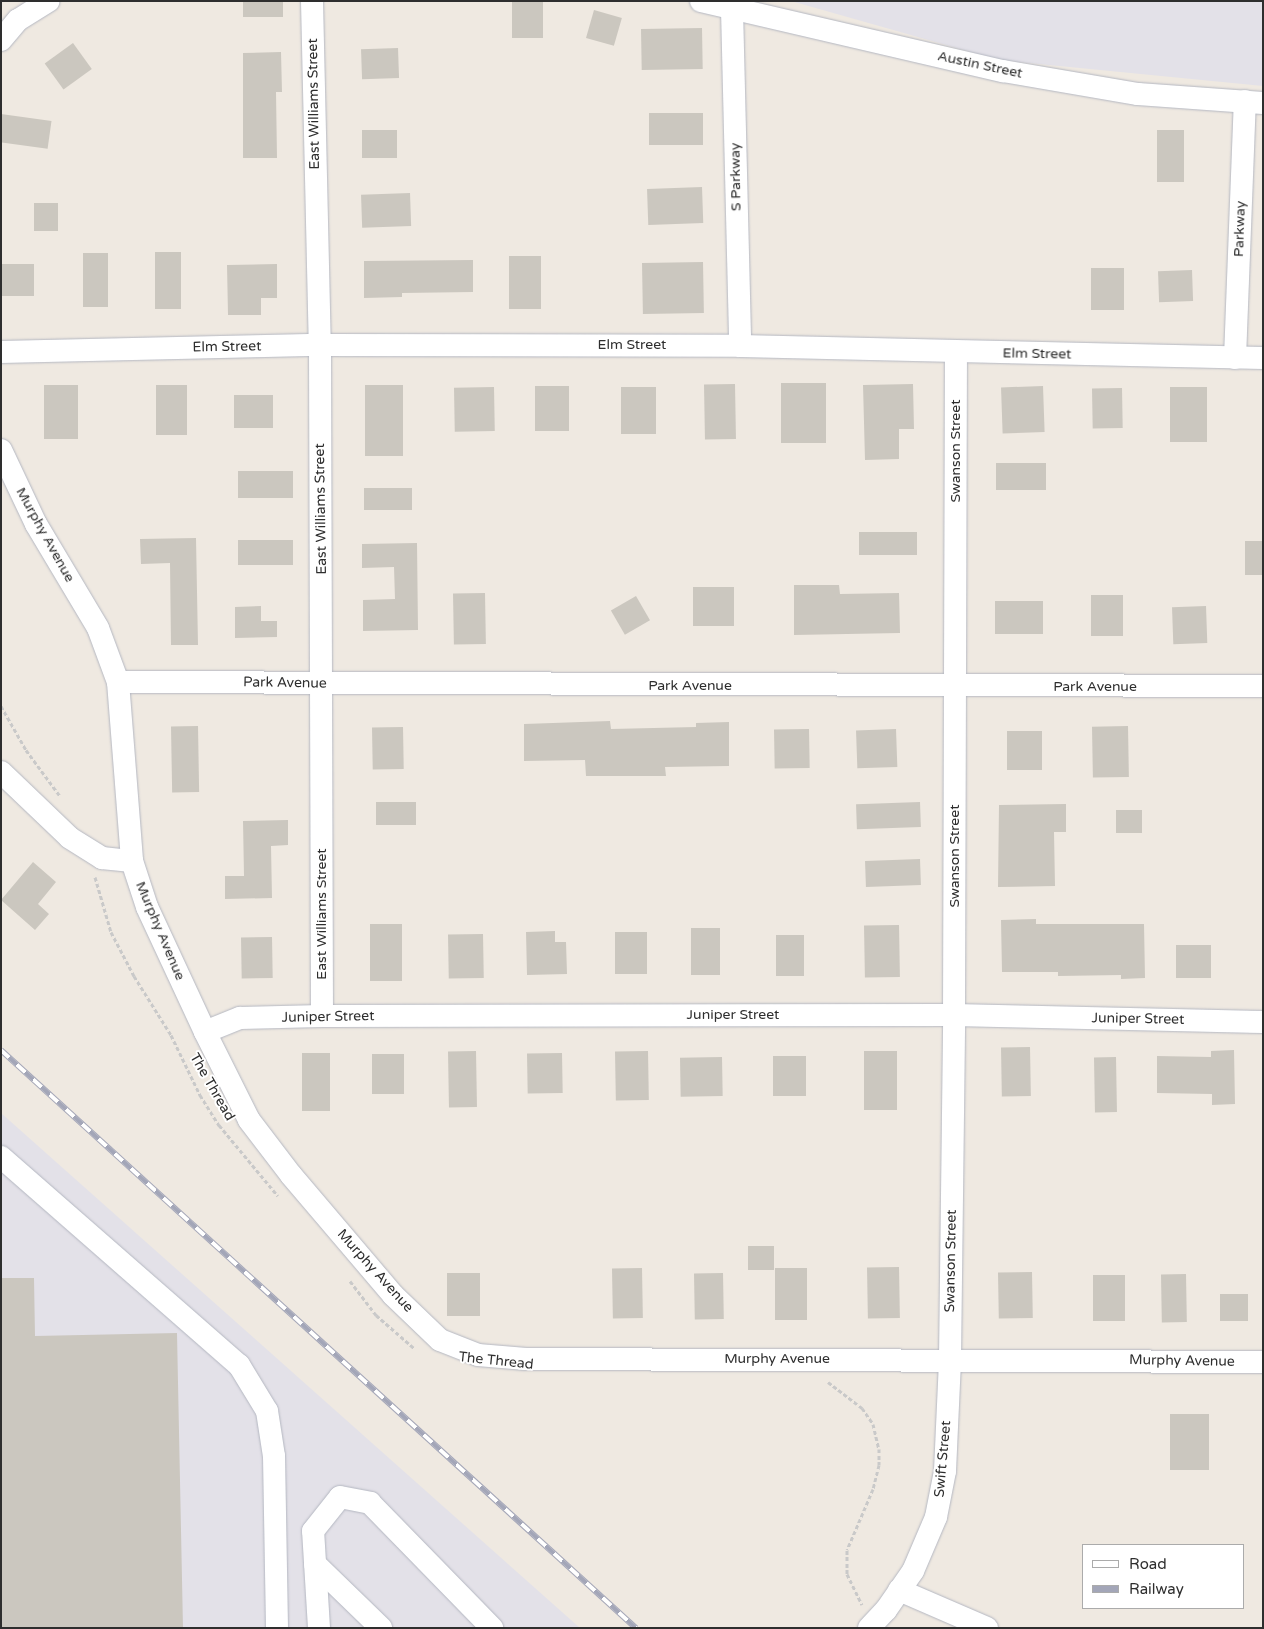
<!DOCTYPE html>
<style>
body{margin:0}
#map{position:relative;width:1264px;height:1629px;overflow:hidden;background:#efe9e1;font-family:"Varela Round",sans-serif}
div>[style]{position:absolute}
.industrial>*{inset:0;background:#e3e1e8}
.building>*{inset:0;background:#cbc7bf;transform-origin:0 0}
.path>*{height:3px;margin-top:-1.5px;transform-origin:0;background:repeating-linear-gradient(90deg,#c9c9c9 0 4px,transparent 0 6.5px)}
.roads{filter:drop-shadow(0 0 1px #b4b7c1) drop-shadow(0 0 1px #b4b7c1)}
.minor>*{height:22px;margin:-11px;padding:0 11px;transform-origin:11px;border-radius:11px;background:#fff}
.rail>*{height:5.5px;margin-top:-2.75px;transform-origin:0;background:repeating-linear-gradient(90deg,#fff 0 11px,#a3a6b8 0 22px);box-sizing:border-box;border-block:1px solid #a3a6b8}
span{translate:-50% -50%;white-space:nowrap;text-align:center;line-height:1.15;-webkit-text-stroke:4px #fff;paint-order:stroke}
.street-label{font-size:14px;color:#2e2e2e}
.frame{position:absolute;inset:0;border:2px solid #2e2e2e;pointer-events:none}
.legend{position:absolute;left:1082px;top:1544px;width:162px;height:65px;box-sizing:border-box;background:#fff;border:1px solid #ababab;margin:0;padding:6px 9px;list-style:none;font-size:15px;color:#2e2e2e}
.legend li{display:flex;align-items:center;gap:10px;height:25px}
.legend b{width:25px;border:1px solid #ababab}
</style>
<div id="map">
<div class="industrial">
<i style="clip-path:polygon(791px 1px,1263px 1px,1263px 86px,999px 60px)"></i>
<i style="clip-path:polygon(1px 1113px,580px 1628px,1px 1628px)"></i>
</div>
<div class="building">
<i style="left:243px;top:1px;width:40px;height:16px"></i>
<i style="left:512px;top:1px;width:31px;height:37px"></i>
<i style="left:594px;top:10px;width:29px;height:29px;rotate:16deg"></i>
<i style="left:702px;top:28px;width:41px;height:61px;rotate:89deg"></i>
<i style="left:73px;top:43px;width:32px;height:35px;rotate:54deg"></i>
<i style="left:398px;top:48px;width:30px;height:37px;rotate:88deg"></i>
<i style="clip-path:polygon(281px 52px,282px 92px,276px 92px,277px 158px,243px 158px,243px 53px)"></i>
<i style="left:703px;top:113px;width:32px;height:54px;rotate:90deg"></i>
<i style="left:1px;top:114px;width:51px;height:28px;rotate:8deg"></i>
<i style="left:362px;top:130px;width:35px;height:28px"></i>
<i style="left:1157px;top:130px;width:27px;height:52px"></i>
<i style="left:702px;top:187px;width:36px;height:55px;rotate:88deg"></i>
<i style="left:410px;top:193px;width:33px;height:49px;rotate:88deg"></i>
<i style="left:34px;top:203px;width:24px;height:28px"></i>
<i style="left:155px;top:252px;width:26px;height:57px"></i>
<i style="left:108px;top:253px;width:54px;height:25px;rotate:90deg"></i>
<i style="left:509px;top:256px;width:32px;height:53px"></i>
<i style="clip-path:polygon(473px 260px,473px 292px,402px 293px,402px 297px,364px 298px,364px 261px)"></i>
<i style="left:703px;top:262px;width:51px;height:61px;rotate:89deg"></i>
<i style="left:1px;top:264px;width:33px;height:32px"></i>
<i style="clip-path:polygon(277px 264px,277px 298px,261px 298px,261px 315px,228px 315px,227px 265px)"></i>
<i style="left:1124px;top:268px;width:42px;height:33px;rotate:90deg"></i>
<i style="left:1192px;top:270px;width:31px;height:34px;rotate:88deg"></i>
<i style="left:781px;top:383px;width:45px;height:60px"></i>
<i style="left:735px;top:384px;width:55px;height:31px;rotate:89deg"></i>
<i style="clip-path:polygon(913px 384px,914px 429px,899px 429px,899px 459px,865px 460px,863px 385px)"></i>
<i style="left:44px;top:385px;width:34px;height:54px"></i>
<i style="left:156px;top:385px;width:31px;height:50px"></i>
<i style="left:365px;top:385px;width:38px;height:71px"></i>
<i style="left:535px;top:386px;width:34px;height:45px"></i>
<i style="left:1043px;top:386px;width:46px;height:42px;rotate:88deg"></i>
<i style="left:494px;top:387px;width:44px;height:40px;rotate:89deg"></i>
<i style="left:621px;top:387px;width:35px;height:47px"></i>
<i style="left:1170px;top:387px;width:37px;height:55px"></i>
<i style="left:1122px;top:388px;width:40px;height:30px;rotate:89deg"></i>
<i style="left:234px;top:395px;width:39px;height:33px"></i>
<i style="left:1046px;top:463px;width:27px;height:50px;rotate:90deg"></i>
<i style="left:293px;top:471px;width:27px;height:55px;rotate:90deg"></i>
<i style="left:412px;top:488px;width:22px;height:48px;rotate:90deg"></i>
<i style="left:917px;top:532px;width:23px;height:58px;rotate:90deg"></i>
<i style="clip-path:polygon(196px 538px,198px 645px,171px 645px,170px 563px,141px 564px,140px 539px)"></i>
<i style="left:238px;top:540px;width:55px;height:25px"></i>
<i style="left:1263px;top:541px;width:34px;height:18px;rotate:90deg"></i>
<i style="clip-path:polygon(417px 543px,418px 630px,363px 631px,363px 600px,395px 599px,394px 567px,362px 568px,362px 544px)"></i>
<i style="clip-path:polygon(794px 585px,839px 585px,840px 594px,899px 593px,900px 633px,794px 635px)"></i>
<i style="left:734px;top:587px;width:39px;height:41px;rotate:90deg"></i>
<i style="left:485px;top:593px;width:51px;height:32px;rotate:89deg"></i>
<i style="left:1091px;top:595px;width:32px;height:41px"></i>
<i style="left:636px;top:596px;width:28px;height:29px;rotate:60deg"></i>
<i style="left:995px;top:601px;width:48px;height:33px"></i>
<i style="clip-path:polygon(261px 606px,261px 621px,277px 621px,277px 637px,235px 638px,235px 607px)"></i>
<i style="left:1206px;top:606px;width:37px;height:34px;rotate:88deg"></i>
<i style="clip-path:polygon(610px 721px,611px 729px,696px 727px,696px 723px,729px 722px,729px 766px,665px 767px,666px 776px,586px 776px,585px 760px,524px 761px,524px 724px)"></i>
<i style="left:198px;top:726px;width:66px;height:27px;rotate:89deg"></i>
<i style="left:1128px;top:726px;width:51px;height:36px;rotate:89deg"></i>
<i style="left:403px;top:727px;width:42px;height:31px;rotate:89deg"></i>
<i style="left:809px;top:729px;width:39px;height:35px;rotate:89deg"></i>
<i style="left:896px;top:729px;width:38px;height:40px;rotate:88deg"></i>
<i style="left:1042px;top:731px;width:39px;height:35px;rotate:90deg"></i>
<i style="left:376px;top:802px;width:40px;height:23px"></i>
<i style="left:920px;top:802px;width:25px;height:64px;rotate:88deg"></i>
<i style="clip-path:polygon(1066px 804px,1066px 832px,1054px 832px,1055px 886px,998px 887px,999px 805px)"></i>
<i style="left:1142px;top:810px;width:23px;height:26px;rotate:90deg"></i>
<i style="clip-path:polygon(288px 820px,288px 845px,271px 846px,272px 898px,225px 899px,225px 876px,244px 876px,243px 821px)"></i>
<i style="left:920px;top:859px;width:26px;height:55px;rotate:88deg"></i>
<i style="clip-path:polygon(33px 862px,56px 882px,38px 904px,49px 914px,35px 930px,1px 900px)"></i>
<i style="clip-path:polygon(1036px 919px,1036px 924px,1144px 924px,1145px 978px,1121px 979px,1121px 975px,1058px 976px,1058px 972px,1002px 972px,1001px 920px)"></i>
<i style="left:370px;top:924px;width:32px;height:57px"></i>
<i style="left:899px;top:925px;width:52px;height:35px;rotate:89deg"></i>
<i style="left:691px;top:928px;width:29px;height:47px"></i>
<i style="clip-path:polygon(555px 931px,555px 942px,566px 942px,567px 974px,527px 975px,526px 932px)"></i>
<i style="left:615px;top:932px;width:32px;height:42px"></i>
<i style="left:483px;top:934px;width:44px;height:35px;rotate:89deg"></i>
<i style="left:776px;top:935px;width:28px;height:41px"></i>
<i style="left:272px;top:937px;width:41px;height:31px;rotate:89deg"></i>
<i style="left:1176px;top:945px;width:35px;height:33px"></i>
<i style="left:1030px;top:1047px;width:49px;height:29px;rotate:89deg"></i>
<i style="clip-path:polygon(1234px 1050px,1235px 1104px,1212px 1105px,1212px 1094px,1157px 1093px,1157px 1056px,1211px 1057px,1211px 1051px)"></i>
<i style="left:476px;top:1051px;width:56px;height:28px;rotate:89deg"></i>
<i style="left:648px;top:1051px;width:49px;height:33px;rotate:89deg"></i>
<i style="left:864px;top:1051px;width:33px;height:59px"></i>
<i style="left:302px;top:1053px;width:28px;height:58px"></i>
<i style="left:562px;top:1053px;width:40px;height:35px;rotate:89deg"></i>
<i style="left:372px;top:1054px;width:32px;height:40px"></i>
<i style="left:773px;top:1056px;width:33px;height:40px"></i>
<i style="left:722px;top:1057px;width:39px;height:42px;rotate:89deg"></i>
<i style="left:1116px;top:1057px;width:55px;height:22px;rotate:89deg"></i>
<i style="left:748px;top:1246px;width:26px;height:24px"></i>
<i style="left:899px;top:1267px;width:51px;height:32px;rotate:89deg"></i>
<i style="left:642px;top:1268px;width:50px;height:30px;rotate:89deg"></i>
<i style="left:775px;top:1268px;width:32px;height:52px"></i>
<i style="left:1032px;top:1272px;width:46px;height:34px;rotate:89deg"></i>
<i style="left:447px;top:1273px;width:33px;height:43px"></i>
<i style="left:723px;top:1273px;width:46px;height:29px;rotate:89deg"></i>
<i style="left:1186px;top:1274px;width:48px;height:25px;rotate:89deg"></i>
<i style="left:1093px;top:1275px;width:32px;height:46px"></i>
<i style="clip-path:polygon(1px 1278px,34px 1278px,35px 1336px,177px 1333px,183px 1628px,1px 1628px)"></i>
<i style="left:1220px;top:1294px;width:28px;height:27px"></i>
<i style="left:1170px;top:1414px;width:39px;height:56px"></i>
</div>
<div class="path">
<i style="left:1px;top:706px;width:51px;rotate:60.4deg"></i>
<i style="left:26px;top:750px;width:57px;rotate:53.5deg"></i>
<i style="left:95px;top:877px;width:57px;rotate:73.8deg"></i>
<i style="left:111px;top:932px;width:50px;rotate:62.4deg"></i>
<i style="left:134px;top:976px;width:70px;rotate:57.9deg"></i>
<i style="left:171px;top:1035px;width:67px;rotate:64.2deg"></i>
<i style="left:200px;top:1095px;width:36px;rotate:58deg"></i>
<i style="left:219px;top:1125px;width:92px;rotate:50.3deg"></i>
<i style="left:350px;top:1281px;width:43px;rotate:52.6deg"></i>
<i style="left:376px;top:1315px;width:50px;rotate:41deg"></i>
<i style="left:828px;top:1382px;width:43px;rotate:37.4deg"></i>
<i style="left:862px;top:1408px;width:19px;rotate:55deg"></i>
<i style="left:873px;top:1424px;width:26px;rotate:77deg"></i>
<i style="left:879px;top:1449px;width:16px;rotate:90deg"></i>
<i style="left:879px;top:1465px;width:25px;rotate:104deg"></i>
<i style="left:873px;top:1489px;width:66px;rotate:113.1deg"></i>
<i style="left:847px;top:1550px;width:24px;rotate:90deg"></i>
<i style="left:847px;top:1574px;width:34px;rotate:64deg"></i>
</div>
<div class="roads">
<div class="minor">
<i style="left:312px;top:1px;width:344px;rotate:88.7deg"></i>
<i style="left:320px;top:345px;width:671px;rotate:89.83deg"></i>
<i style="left:701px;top:1px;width:310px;rotate:13.1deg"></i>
<i style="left:1003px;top:71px;width:137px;rotate:9.7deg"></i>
<i style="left:1138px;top:94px;width:125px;rotate:4.1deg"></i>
<i style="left:732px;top:9px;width:337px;rotate:88.6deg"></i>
<i style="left:1px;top:40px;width:26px;rotate:-50deg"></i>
<i style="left:18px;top:20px;width:36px;rotate:-32deg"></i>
<i style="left:1px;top:352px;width:319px;rotate:-1.3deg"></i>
<i style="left:320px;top:345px;width:420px;rotate:0.1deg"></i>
<i style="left:740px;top:346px;width:523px;rotate:1.31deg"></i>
<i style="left:1235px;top:358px;width:257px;rotate:-87.8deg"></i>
<i style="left:1px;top:450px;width:82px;rotate:64.7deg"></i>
<i style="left:36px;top:524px;width:121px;rotate:59.2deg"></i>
<i style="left:98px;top:628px;width:58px;rotate:69.7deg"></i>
<i style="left:118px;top:682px;width:180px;rotate:85.5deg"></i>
<i style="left:132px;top:861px;width:48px;rotate:71.9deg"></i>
<i style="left:147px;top:907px;width:138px;rotate:65.1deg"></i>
<i style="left:205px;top:1032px;width:98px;rotate:63.4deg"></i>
<i style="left:249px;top:1120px;width:69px;rotate:52.6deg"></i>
<i style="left:291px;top:1175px;width:157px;rotate:49.6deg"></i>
<i style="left:393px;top:1295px;width:65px;rotate:43.8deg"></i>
<i style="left:440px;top:1340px;width:41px;rotate:21.5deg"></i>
<i style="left:478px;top:1355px;width:48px;rotate:4.8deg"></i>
<i style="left:526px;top:1359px;width:737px;rotate:0.23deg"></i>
<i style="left:118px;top:682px;width:1145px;rotate:0.2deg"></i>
<i style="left:1px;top:772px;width:95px;rotate:43.7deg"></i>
<i style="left:70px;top:838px;width:38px;rotate:32deg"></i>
<i style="left:102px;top:858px;width:30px;rotate:6deg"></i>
<i style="left:205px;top:1032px;width:38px;rotate:-22deg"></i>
<i style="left:240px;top:1018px;width:82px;rotate:-1.4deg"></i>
<i style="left:322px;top:1016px;width:632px;rotate:-0.09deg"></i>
<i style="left:954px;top:1015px;width:309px;rotate:1.3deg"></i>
<i style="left:1px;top:1157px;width:316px;rotate:41.2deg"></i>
<i style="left:239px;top:1365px;width:54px;rotate:58.7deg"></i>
<i style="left:267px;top:1411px;width:46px;rotate:81.2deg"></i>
<i style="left:274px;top:1456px;width:172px;rotate:89deg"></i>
<i style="left:315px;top:1564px;width:92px;rotate:44.1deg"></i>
<i style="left:899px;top:1590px;width:96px;rotate:23.4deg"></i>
<i style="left:319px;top:1628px;width:97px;rotate:-93.5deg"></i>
<i style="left:313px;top:1531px;width:43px;rotate:-51.5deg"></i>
<i style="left:340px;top:1497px;width:31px;rotate:11deg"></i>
<i style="left:370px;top:1503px;width:175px;rotate:45.7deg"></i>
<i style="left:869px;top:1628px;width:25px;rotate:-47deg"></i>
<i style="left:886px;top:1610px;width:47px;rotate:-55.3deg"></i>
<i style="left:913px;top:1571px;width:59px;rotate:-66.9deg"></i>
<i style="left:936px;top:1517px;width:47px;rotate:-78.9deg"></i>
<i style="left:945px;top:1471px;width:112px;rotate:-87.4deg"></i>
<i style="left:950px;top:1359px;width:344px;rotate:-89.3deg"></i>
<i style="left:954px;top:1015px;width:662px;rotate:-89.83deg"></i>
</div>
</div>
<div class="rail">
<i style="left:1px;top:1050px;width:859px;rotate:42.31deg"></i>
</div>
<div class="street-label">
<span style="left:980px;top:65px;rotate:12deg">Austin Street</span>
<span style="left:314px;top:104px;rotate:-91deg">East Williams Street</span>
<span style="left:736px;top:177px;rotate:-91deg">S Parkway</span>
<span style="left:1240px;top:229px;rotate:-88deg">Parkway</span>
<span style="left:632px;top:345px">Elm Street</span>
<span style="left:227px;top:347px;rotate:-1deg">Elm Street</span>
<span style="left:1037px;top:354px;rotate:1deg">Elm Street</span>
<span style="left:956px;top:451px;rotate:-90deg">Swanson Street</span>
<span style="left:321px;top:509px;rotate:-91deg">East Williams Street</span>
<span style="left:45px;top:535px;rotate:61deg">Murphy Avenue</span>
<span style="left:285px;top:683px;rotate:1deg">Park Avenue</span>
<span style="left:690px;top:686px">Park Avenue</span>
<span style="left:1095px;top:687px">Park Avenue</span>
<span style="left:955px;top:856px;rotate:-90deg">Swanson Street</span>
<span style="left:322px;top:914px;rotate:-90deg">East Williams Street</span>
<span style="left:160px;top:931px;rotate:67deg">Murphy Avenue</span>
<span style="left:733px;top:1015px">Juniper Street</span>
<span style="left:328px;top:1017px;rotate:-1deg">Juniper Street</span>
<span style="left:1138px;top:1019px;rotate:1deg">Juniper Street</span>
<span style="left:212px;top:1087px;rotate:60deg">The Thread</span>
<span style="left:951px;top:1261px;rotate:-89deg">Swanson Street</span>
<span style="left:375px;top:1271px;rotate:48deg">Murphy Avenue</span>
<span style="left:777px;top:1359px">Murphy Avenue</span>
<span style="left:496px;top:1361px;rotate:6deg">The Thread</span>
<span style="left:1182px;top:1361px;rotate:1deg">Murphy Avenue</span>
<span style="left:943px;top:1459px;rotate:-85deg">Swift Street</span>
</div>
<div class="frame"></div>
<ul class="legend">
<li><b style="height:6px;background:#fff"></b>Road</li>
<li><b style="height:6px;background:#a3a6b8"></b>Railway</li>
</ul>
</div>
